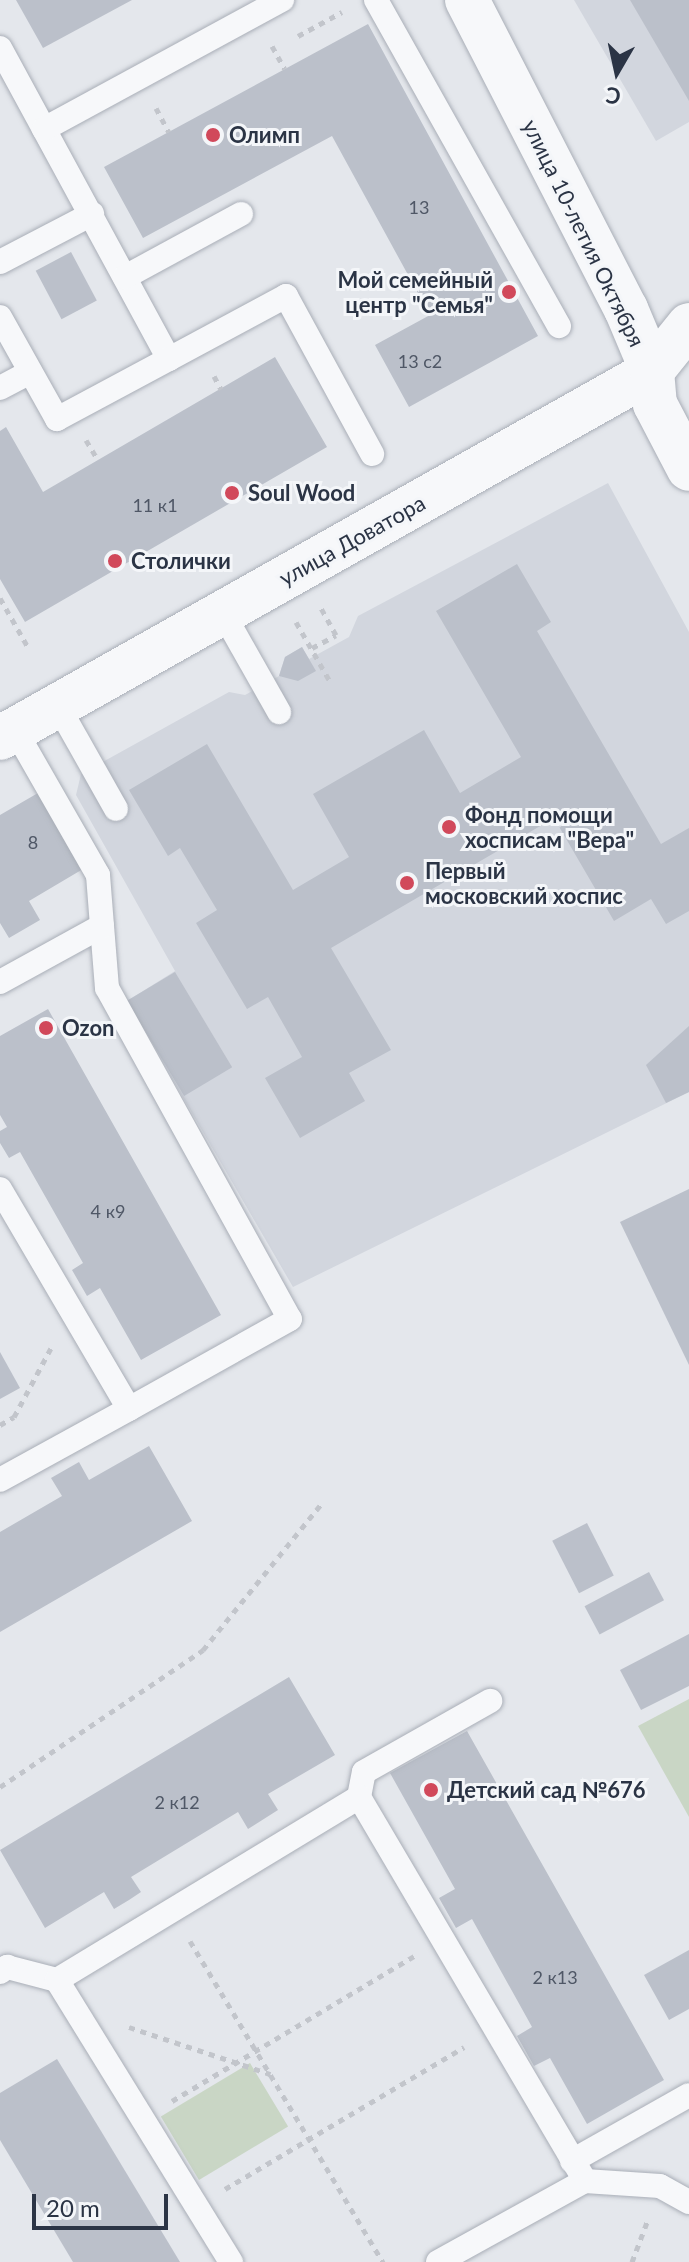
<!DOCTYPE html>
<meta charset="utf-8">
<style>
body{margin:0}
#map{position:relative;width:689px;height:2262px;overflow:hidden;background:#e4e7ec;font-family:Lato,sans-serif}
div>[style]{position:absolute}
.built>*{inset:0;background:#d2d6de}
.green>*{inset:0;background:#c9d6c5;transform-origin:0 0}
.building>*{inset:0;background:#bbc0ca;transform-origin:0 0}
.path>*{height:5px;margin-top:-2.5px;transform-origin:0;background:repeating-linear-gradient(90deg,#c2c5cb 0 6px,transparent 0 12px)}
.roads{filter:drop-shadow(0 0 2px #a9aeb7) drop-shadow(0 0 2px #a9aeb7)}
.service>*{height:24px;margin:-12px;padding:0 12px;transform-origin:12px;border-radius:12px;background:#f7f8fa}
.minor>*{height:44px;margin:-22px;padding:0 22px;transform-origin:22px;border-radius:22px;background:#f7f8fa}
.tertiary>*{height:44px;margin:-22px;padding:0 22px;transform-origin:22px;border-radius:22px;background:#f7f8fa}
.dots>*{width:22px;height:22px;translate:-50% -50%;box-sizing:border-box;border:4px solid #f4f6f9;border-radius:50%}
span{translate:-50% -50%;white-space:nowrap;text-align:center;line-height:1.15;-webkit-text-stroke:6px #f4f6f9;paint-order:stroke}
.number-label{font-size:18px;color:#4f5766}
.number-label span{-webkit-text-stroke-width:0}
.poi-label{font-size:22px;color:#2b3445;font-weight:700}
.left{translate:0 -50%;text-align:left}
.right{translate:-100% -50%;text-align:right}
.street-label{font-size:22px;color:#2b3445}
.north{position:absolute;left:577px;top:32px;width:80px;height:80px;-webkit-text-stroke:6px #f4f6f9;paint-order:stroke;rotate:189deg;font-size:22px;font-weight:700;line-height:32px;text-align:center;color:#2b3445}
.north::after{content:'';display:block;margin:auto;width:28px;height:36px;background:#2b3445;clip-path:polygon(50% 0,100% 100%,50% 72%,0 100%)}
.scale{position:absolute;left:32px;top:2194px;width:136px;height:36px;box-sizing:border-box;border:4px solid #2b3445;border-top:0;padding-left:10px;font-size:24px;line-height:28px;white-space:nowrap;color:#2b3445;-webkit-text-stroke:6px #f4f6f9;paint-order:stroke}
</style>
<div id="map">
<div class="built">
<i style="clip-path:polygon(574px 0,689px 0,689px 122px,656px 141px)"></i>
<i style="clip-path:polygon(608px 483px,689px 632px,689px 1092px,293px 1287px,127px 1001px,175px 971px,76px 795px,81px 774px,229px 692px,245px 695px,263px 685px,279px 676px,285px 657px,302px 647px,309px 659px,349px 637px,358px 616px)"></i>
</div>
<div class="green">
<i style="clip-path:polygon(689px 1699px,689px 1817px,638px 1726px)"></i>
<i style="left:250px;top:2063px;width:74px;height:104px;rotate:59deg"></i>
</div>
<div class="building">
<i style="clip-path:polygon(16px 0,132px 0,43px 48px)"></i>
<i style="clip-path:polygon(630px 0,689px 0,689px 101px)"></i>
<i style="clip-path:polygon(368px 24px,538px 336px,409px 407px,375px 345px,430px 315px,332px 136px,143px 238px,104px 167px)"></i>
<i style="left:71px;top:252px;width:55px;height:40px;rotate:62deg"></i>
<i style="clip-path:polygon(275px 357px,327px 447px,25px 622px,0 579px,0 431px,6px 427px,43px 492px)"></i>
<i style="clip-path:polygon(517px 564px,551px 622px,537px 631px,661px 844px,689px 828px,689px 911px,666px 924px,651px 899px,614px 921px,554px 818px,331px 948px,391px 1050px,349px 1073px,365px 1101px,300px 1138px,265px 1078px,302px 1057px,268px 997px,247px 1009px,196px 923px,217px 910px,180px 848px,168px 856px,129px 790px,207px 744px,293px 890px,349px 857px,313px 794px,424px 730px,460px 793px,521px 757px,436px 611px)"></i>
<i style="clip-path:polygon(302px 647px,316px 671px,298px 681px,279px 676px,285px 657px)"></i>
<i style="clip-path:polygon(38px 793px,83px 869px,29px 901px,40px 920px,9px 938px,0 923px,0 815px)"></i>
<i style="left:175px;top:972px;width:111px;height:56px;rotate:59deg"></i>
<i style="clip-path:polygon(48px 1009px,221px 1315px,141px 1360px,100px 1288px,87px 1296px,72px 1270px,83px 1263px,20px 1152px,9px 1158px,0 1143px,0 1131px,7px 1127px,0 1115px,0 1036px)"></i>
<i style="clip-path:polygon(689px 1026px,689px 1092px,666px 1103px,646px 1065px)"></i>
<i style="clip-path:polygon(689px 1189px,689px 1365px,620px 1222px)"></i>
<i style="clip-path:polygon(0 1352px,20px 1388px,0 1399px)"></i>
<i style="clip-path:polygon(149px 1446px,192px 1521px,0 1632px,0 1532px,62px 1496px,51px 1478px,79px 1462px,89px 1480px)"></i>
<i style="left:587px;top:1523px;width:59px;height:39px;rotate:63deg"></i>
<i style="left:649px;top:1572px;width:32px;height:73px;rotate:62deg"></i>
<i style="clip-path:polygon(689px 1634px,689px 1686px,641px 1710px,620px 1670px)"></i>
<i style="clip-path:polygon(289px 1677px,335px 1755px,268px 1794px,278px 1810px,248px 1829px,238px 1812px,131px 1877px,141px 1892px,129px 1900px,114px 1909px,104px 1892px,45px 1928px,0 1850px)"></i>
<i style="clip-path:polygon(467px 1731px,664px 2080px,587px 2124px,550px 2058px,534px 2066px,517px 2036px,532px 2027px,472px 1919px,456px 1928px,439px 1898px,455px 1889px,390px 1773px)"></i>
<i style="clip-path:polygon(689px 1950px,689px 2009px,669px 2020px,644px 1975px)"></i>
<i style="clip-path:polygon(57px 2059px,101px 2131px,180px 2262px,73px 2262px,0 2140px,0 2093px)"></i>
</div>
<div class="path">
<i style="left:298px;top:36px;width:50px;rotate:-28.6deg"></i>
<i style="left:272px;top:46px;width:26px;rotate:61deg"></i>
<i style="left:156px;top:108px;width:27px;rotate:62deg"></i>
<i style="left:214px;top:376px;width:15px;rotate:62deg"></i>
<i style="left:86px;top:440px;width:23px;rotate:59deg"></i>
<i style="left:0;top:598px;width:59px;rotate:60.4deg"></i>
<i style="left:296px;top:622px;width:70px;rotate:60.2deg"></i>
<i style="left:312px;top:648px;width:27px;rotate:-28deg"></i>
<i style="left:336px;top:635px;width:31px;rotate:-119deg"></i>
<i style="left:0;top:1425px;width:16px;rotate:-30deg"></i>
<i style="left:14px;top:1417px;width:78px;rotate:-61.8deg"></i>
<i style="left:0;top:1787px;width:245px;rotate:-34deg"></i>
<i style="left:203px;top:1650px;width:189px;rotate:-51deg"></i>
<i style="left:190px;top:1941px;width:375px;rotate:59deg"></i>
<i style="left:129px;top:2027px;width:149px;rotate:18.4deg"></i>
<i style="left:172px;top:2101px;width:282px;rotate:-30.9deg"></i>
<i style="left:225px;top:2189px;width:278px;rotate:-30.7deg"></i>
<i style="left:632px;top:2262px;width:43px;rotate:-69.4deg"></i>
</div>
<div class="roads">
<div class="service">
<i style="left:376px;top:0;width:374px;rotate:60.7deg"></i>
<i style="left:0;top:48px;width:354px;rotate:61.5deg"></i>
<i style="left:169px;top:359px;width:133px;rotate:-28.3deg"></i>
<i style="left:286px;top:296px;width:180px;rotate:61.4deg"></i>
<i style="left:44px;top:129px;width:271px;rotate:-28.5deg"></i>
<i style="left:0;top:262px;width:104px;rotate:-27.6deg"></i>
<i style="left:125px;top:277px;width:132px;rotate:-28.5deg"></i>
<i style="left:0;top:317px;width:117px;rotate:60.8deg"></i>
<i style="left:57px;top:419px;width:127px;rotate:-28.2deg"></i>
<i style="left:0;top:388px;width:34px;rotate:-28deg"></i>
<i style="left:223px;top:613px;width:114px;rotate:60.5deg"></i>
<i style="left:58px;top:706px;width:118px;rotate:60.6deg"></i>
<i style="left:102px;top:926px;width:62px;rotate:85.4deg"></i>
<i style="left:107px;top:988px;width:378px;rotate:61.1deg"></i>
<i style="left:290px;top:1319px;width:184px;rotate:150.8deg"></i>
<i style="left:0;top:982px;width:116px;rotate:-28.8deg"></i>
<i style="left:102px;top:926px;width:51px;rotate:-94.5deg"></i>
<i style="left:98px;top:875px;width:167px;rotate:-119.8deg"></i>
<i style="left:0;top:1189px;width:255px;rotate:59.6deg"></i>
<i style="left:129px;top:1409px;width:147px;rotate:151.2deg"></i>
<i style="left:359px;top:1797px;width:25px;rotate:-79deg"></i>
<i style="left:364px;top:1772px;width:145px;rotate:-29.4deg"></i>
<i style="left:0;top:1972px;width:9px;rotate:-36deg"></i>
<i style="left:7px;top:1967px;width:52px;rotate:14.6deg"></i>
<i style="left:572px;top:2161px;width:134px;rotate:-29.4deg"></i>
<i style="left:231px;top:2262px;width:331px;rotate:-121.7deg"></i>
<i style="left:57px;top:1980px;width:353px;rotate:-31.2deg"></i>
<i style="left:359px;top:1797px;width:446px;rotate:59.5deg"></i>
<i style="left:438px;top:2262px;width:168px;rotate:-28.9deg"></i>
<i style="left:585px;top:2181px;width:75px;rotate:3.8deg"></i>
<i style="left:660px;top:2186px;width:33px;rotate:29deg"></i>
</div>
<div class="minor">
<i style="left:0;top:738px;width:748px;rotate:-29.37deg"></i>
</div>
<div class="tertiary">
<i style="left:467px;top:0;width:348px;rotate:62.8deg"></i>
<i style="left:626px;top:309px;width:67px;rotate:67.2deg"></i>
<i style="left:652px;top:371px;width:33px;rotate:85deg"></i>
<i style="left:655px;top:404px;width:73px;rotate:62.4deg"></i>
<i style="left:652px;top:371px;width:59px;rotate:-51.2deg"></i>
</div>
</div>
<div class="dots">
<i style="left:213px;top:135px;background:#d1495b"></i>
<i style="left:509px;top:292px;background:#d1495b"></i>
<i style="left:232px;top:493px;background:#d1495b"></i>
<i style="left:115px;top:561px;background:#d1495b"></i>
<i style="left:449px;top:827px;background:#d1495b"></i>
<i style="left:407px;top:883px;background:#d1495b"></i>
<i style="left:46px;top:1028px;background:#d1495b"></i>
<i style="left:431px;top:1790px;background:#d1495b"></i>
</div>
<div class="number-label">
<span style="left:419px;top:207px">13</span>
<span style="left:420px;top:361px">13 с2</span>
<span style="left:155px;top:505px">11 к1</span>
<span style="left:33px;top:842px">8</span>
<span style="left:108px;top:1211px">4 к9</span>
<span style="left:177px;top:1802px">2 к12</span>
<span style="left:555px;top:1977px">2 к13</span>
</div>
<div class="poi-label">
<span class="left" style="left:229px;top:135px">Олимп</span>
<span class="right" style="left:493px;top:292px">Мой семейный<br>центр "Семья"</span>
<span class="left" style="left:248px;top:493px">Soul Wood</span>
<span class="left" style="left:131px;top:561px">Столички</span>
<span class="left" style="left:465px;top:827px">Фонд помощи<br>хосписам "Вера"</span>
<span class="left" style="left:425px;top:883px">Первый<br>московский хоспис</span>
<span class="left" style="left:62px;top:1028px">Ozon</span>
<span class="left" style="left:447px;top:1790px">Детский сад №676</span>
</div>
<div class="street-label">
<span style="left:584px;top:233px;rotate:64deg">улица 10-летия Октября</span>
<span style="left:352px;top:540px;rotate:-29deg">улица Доватора</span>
</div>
<div class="north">С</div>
<div class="scale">20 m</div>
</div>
